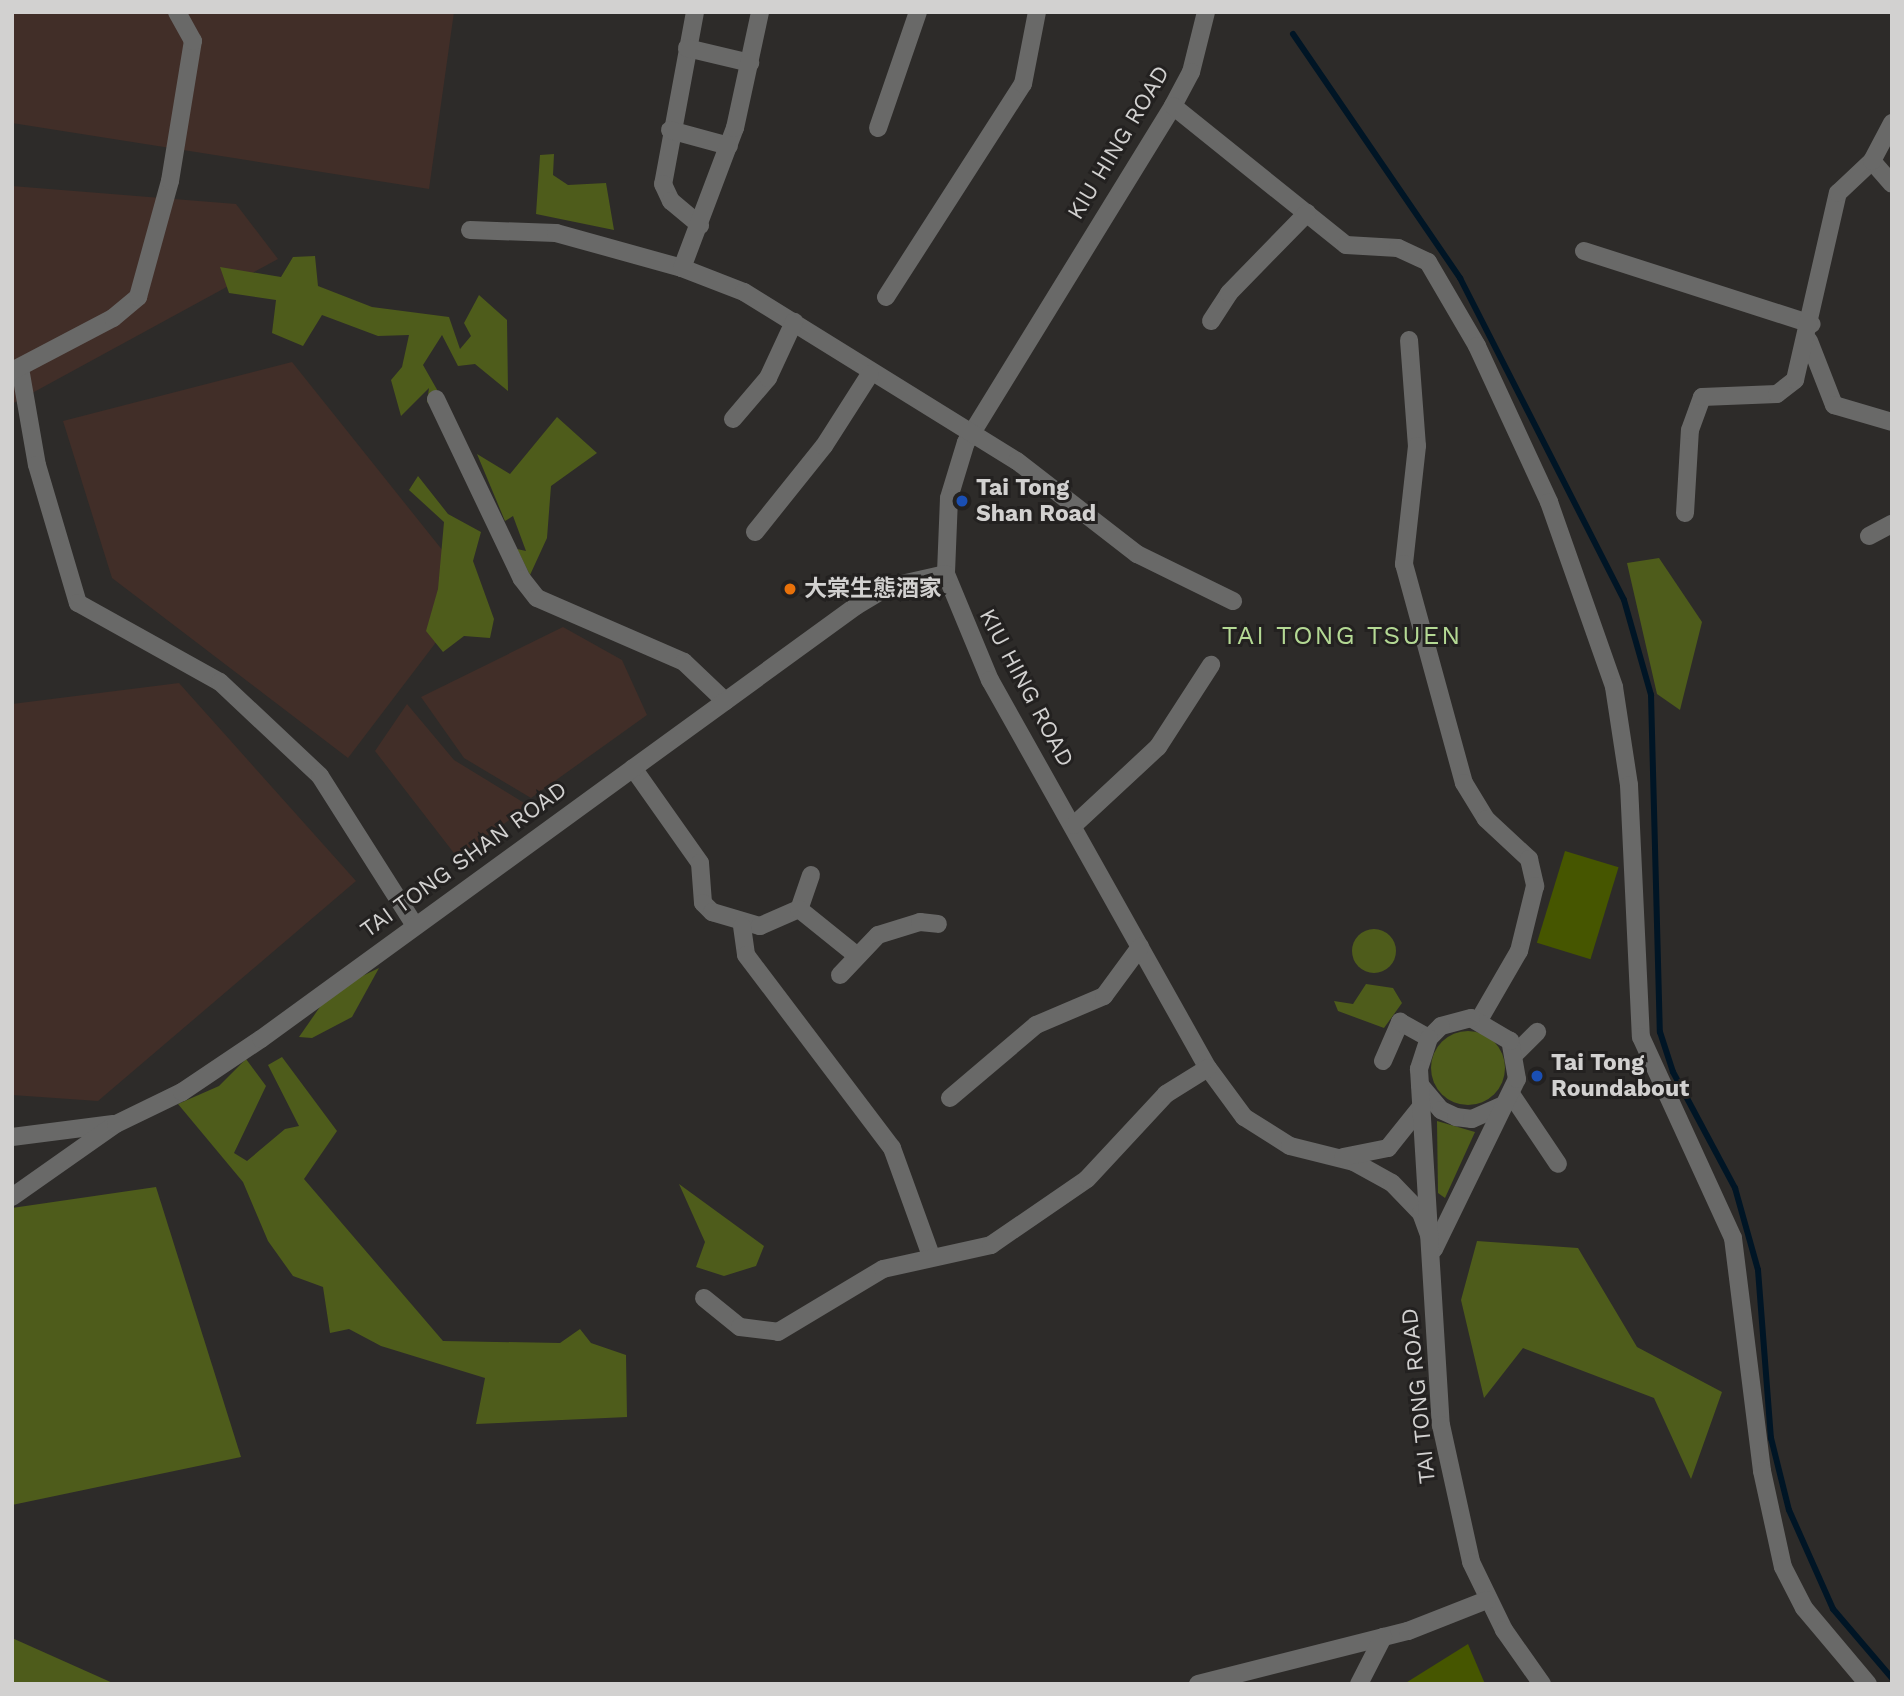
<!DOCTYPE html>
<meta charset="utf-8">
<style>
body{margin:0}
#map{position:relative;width:1904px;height:1696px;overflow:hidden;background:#2d2b29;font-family:"Work Sans","Noto Sans TC",sans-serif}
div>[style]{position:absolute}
.industrial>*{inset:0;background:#412e28}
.green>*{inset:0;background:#465600;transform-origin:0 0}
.forest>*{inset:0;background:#4e5c1b}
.round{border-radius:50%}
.stream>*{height:6px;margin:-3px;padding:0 3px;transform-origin:3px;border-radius:3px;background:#001525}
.minor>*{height:18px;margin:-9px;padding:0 9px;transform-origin:9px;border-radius:9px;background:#696968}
.dots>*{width:19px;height:19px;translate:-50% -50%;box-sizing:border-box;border:4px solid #232120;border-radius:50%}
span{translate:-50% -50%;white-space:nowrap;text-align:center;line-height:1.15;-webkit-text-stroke:6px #232120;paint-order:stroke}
.street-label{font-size:23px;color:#d2d1d0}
.poi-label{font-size:23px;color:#d2d1d0;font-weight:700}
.left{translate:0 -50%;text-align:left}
.quarter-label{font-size:26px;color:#b4d994;letter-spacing:2px}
.frame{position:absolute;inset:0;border:14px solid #d2d1d0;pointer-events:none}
</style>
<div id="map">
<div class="industrial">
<i style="clip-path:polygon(12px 12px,454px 12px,429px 189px,12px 123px)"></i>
<i style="clip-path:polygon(12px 186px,236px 204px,278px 259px,12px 404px)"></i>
<i style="clip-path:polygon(292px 362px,475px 591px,348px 758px,112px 578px,63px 421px)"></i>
<i style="clip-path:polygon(563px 627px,622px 660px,647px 715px,531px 798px,464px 758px,421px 697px)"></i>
<i style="clip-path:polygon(179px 683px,356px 881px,98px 1101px,12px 1095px,12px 704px)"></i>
<i style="clip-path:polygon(407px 704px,454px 760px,529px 806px,457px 857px,375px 751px)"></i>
</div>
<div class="green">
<i style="left:1565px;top:851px;width:56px;height:96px;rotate:17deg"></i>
<i style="clip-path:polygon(1468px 1644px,1485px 1684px,1404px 1684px)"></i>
</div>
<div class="forest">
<i style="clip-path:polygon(554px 154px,553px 175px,568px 185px,606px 183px,614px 230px,536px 214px,540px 155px)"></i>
<i style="clip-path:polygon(315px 256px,318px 286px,372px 307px,449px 317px,460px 349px,471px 336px,464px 323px,479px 295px,507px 320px,508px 391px,475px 364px,458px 366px,442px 335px,423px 365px,460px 430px,427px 402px,429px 388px,401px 416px,391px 380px,402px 367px,409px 335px,378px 336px,322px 315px,303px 346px,272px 333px,276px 300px,229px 293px,220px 267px,281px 277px,293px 257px)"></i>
<i style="clip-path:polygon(557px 417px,597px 453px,551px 486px,547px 538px,530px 575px,517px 549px,526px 551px,513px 516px,505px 521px,477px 454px,510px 474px)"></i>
<i style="clip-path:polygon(418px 476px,448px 514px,481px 532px,473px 561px,494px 619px,490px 638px,464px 636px,443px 652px,426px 631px,438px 589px,444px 522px,409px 490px)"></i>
<i style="clip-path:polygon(1659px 558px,1702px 622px,1680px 710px,1657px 694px,1627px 563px)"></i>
<i class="round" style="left:1352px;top:929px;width:44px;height:44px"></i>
<i style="clip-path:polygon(379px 968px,352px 1017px,312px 1038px,299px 1037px,331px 991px)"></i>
<i style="clip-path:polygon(1366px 984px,1393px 988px,1402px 1003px,1384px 1028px,1338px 1011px,1334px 1001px,1353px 1004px)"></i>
<i class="round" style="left:1431px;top:1031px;width:74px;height:74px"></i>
<i style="clip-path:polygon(282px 1057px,337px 1131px,304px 1179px,443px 1341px,560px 1343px,580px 1329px,591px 1343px,626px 1355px,627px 1417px,476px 1424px,485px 1378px,381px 1346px,349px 1329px,330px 1333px,323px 1287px,293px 1276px,268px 1241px,243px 1182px,178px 1104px,219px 1086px,246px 1059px,266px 1086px,234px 1153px,247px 1161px,285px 1129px,299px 1126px,268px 1065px)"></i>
<i style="clip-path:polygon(1437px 1121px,1475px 1132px,1445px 1198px,1438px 1193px)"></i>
<i style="clip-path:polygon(679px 1184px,764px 1246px,756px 1266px,724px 1276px,696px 1267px,705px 1242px)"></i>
<i style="clip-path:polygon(156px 1187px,241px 1457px,12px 1505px,12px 1208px)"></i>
<i style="clip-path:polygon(1477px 1241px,1578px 1248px,1637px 1347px,1722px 1392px,1691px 1479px,1654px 1398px,1523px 1348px,1484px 1398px,1461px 1300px)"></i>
<i style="clip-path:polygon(12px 1638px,115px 1684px,12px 1684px)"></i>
</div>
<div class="stream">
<i style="left:1293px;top:34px;width:296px;rotate:55.6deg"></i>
<i style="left:1460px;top:278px;width:361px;rotate:63deg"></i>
<i style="left:1624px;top:600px;width:99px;rotate:74.1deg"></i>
<i style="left:1651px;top:695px;width:337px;rotate:88.5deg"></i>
<i style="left:1660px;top:1032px;width:42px;rotate:72deg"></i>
<i style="left:1673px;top:1072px;width:132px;rotate:61.9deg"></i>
<i style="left:1735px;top:1188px;width:85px;rotate:74.3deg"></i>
<i style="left:1758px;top:1270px;width:169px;rotate:85.6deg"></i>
<i style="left:1771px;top:1438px;width:74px;rotate:76deg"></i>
<i style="left:1789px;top:1510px;width:108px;rotate:66deg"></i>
<i style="left:1833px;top:1609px;width:91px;rotate:49.5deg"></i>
</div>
<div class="minor">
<i style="left:695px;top:12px;width:175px;rotate:100.5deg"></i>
<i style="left:663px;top:184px;width:19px;rotate:65deg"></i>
<i style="left:671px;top:201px;width:38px;rotate:40deg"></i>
<i style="left:1206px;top:12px;width:62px;rotate:104deg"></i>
<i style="left:1191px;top:72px;width:38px;rotate:118deg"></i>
<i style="left:1173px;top:106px;width:395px;rotate:121.6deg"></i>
<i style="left:966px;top:442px;width:59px;rotate:106.9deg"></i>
<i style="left:949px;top:498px;width:76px;rotate:92.3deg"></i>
<i style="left:946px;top:574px;width:115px;rotate:67.5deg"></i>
<i style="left:990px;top:680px;width:445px;rotate:60.7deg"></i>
<i style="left:1208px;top:1068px;width:61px;rotate:53.7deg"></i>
<i style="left:1244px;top:1117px;width:54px;rotate:32.2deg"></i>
<i style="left:1290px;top:1146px;width:66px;rotate:14deg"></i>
<i style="left:1354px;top:1162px;width:43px;rotate:28.9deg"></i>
<i style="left:1392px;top:1183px;width:42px;rotate:46deg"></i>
<i style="left:1421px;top:1213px;width:38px;rotate:70deg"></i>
<i style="left:687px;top:48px;width:65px;rotate:13.4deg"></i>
<i style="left:1173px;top:106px;width:222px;rotate:38.8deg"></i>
<i style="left:1346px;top:245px;width:52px;rotate:3.3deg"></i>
<i style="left:1398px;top:248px;width:33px;rotate:25deg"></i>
<i style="left:1428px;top:262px;width:97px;rotate:59.7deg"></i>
<i style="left:1477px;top:346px;width:172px;rotate:65.2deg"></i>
<i style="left:1549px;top:502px;width:196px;rotate:70.6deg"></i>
<i style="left:1614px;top:687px;width:99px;rotate:81.3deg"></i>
<i style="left:1629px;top:785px;width:252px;rotate:87.3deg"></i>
<i style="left:1641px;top:1037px;width:221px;rotate:65.4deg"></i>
<i style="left:1733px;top:1238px;width:235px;rotate:82.9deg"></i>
<i style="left:1762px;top:1471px;width:98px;rotate:77.7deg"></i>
<i style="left:1783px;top:1567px;width:46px;rotate:62.9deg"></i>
<i style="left:1804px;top:1608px;width:99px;rotate:49.9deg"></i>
<i style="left:878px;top:128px;width:123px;rotate:-71deg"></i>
<i style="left:670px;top:130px;width:61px;rotate:15.2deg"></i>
<i style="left:1872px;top:161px;width:30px;rotate:49deg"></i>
<i style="left:470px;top:230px;width:86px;rotate:2deg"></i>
<i style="left:556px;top:233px;width:131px;rotate:15.5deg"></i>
<i style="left:682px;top:268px;width:66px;rotate:21.2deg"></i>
<i style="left:744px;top:292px;width:321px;rotate:31.8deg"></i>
<i style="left:1017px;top:461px;width:152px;rotate:37.8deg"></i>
<i style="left:1137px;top:554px;width:107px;rotate:26.1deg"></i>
<i style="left:1584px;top:251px;width:239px;rotate:17.8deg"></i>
<i style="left:682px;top:268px;width:150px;rotate:-69.3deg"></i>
<i style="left:735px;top:128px;width:119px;rotate:-77.8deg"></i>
<i style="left:886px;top:297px;width:253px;rotate:-57.3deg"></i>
<i style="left:1023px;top:84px;width:73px;rotate:-79deg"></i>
<i style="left:1211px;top:321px;width:33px;rotate:-57deg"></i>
<i style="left:1229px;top:293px;width:112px;rotate:-45.7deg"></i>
<i style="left:1409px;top:340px;width:106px;rotate:85.7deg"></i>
<i style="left:1417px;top:446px;width:119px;rotate:96.3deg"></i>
<i style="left:1404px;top:564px;width:227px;rotate:74.7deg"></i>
<i style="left:1464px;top:783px;width:42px;rotate:58.6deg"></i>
<i style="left:1486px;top:819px;width:59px;rotate:42.9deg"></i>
<i style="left:1529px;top:859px;width:28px;rotate:77deg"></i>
<i style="left:1535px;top:886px;width:67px;rotate:103.8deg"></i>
<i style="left:1519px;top:951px;width:80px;rotate:120.1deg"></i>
<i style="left:1809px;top:341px;width:69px;rotate:68.7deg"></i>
<i style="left:1834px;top:405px;width:60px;rotate:16.3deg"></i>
<i style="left:20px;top:368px;width:98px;rotate:80.1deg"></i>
<i style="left:37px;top:465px;width:144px;rotate:73.5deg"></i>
<i style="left:78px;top:603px;width:162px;rotate:29.1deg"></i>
<i style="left:220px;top:682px;width:137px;rotate:43.2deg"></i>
<i style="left:320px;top:776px;width:175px;rotate:57.6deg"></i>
<i style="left:12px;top:371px;width:114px;rotate:-27.7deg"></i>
<i style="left:113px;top:318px;width:33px;rotate:-40deg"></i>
<i style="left:138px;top:297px;width:120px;rotate:-74.6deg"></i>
<i style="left:170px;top:181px;width:142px;rotate:-80.7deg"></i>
<i style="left:193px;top:41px;width:33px;rotate:-119deg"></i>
<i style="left:436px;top:399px;width:199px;rotate:64.5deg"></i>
<i style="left:522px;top:579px;width:24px;rotate:52deg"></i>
<i style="left:537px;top:598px;width:160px;rotate:23.5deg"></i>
<i style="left:684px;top:662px;width:57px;rotate:43.6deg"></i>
<i style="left:733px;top:419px;width:54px;rotate:-49.5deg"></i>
<i style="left:768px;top:378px;width:62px;rotate:-65.1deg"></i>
<i style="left:1685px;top:513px;width:83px;rotate:-86.6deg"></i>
<i style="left:1690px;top:430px;width:35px;rotate:-70deg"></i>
<i style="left:1702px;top:397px;width:75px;rotate:-2.3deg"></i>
<i style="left:1777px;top:394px;width:23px;rotate:-38deg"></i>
<i style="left:1795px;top:380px;width:192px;rotate:-77.1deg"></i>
<i style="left:1838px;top:193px;width:47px;rotate:-43.3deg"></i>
<i style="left:1872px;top:161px;width:43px;rotate:-62.2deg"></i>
<i style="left:755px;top:532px;width:110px;rotate:-51.3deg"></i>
<i style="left:824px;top:446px;width:85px;rotate:-57.4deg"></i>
<i style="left:1869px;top:536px;width:26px;rotate:-28deg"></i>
<i style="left:633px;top:768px;width:116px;rotate:54.8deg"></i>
<i style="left:700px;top:863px;width:40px;rotate:85.7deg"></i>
<i style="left:703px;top:903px;width:13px;rotate:45deg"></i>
<i style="left:712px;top:912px;width:50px;rotate:16.3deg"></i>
<i style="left:760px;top:926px;width:43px;rotate:-23.6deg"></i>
<i style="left:1074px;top:825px;width:115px;rotate:-42.9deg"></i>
<i style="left:1158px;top:747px;width:98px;rotate:-57.1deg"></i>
<i style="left:811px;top:875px;width:36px;rotate:109deg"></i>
<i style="left:799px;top:909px;width:73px;rotate:38.9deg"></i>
<i style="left:742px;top:926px;width:29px;rotate:82deg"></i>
<i style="left:746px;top:955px;width:242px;rotate:52.9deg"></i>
<i style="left:892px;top:1148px;width:115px;rotate:70.1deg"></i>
<i style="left:840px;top:975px;width:55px;rotate:-46.5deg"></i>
<i style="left:878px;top:935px;width:44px;rotate:-17.2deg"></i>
<i style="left:920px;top:922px;width:18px;rotate:6deg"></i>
<i style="left:1516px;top:1053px;width:30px;rotate:-45deg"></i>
<i style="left:1383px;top:1061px;width:43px;rotate:-66.4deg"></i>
<i style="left:1400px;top:1022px;width:33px;rotate:29deg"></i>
<i style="left:1420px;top:1085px;width:33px;rotate:50deg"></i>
<i style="left:1441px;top:1110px;width:17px;rotate:25deg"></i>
<i style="left:1456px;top:1117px;width:16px;rotate:7deg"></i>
<i style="left:1472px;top:1119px;width:32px;rotate:-24deg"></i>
<i style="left:1511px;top:1094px;width:84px;rotate:56.1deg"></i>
<i style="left:950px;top:1098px;width:113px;rotate:-40.3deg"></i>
<i style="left:1036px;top:1025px;width:74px;rotate:-23.1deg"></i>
<i style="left:1104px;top:996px;width:61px;rotate:-53.7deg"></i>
<i style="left:12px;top:1137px;width:102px;rotate:-7.3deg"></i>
<i style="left:1343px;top:1157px;width:46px;rotate:-11.3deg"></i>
<i style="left:1388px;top:1148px;width:51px;rotate:-51.3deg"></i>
<i style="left:12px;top:1197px;width:127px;rotate:-35.1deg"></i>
<i style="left:116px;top:1124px;width:73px;rotate:-25.9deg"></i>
<i style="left:182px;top:1092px;width:95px;rotate:-33.9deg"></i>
<i style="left:261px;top:1039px;width:736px;rotate:-36.04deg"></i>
<i style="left:856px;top:606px;width:37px;rotate:-31deg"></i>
<i style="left:888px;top:587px;width:59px;rotate:-12.6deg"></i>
<i style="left:1434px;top:1249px;width:189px;rotate:-64deg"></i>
<i style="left:1517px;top:1079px;width:39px;rotate:-100deg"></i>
<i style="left:1510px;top:1041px;width:45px;rotate:-149.5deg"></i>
<i style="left:1471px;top:1018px;width:31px;rotate:165deg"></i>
<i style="left:1441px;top:1026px;width:17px;rotate:135deg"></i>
<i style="left:1429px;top:1038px;width:33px;rotate:108deg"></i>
<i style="left:1419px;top:1069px;width:357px;rotate:86.5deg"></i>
<i style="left:1441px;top:1425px;width:140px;rotate:77.6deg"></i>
<i style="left:1471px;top:1562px;width:76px;rotate:64.1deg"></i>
<i style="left:1504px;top:1630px;width:66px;rotate:54.9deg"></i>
<i style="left:704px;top:1298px;width:46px;rotate:38.9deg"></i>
<i style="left:740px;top:1327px;width:38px;rotate:7deg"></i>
<i style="left:778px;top:1332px;width:122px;rotate:-31deg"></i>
<i style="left:883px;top:1269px;width:111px;rotate:-12.5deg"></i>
<i style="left:991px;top:1245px;width:116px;rotate:-34.5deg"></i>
<i style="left:1087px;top:1179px;width:116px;rotate:-47.1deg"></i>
<i style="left:1166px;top:1094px;width:49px;rotate:-31.8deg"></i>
<i style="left:1198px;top:1684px;width:217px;rotate:-14.2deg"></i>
<i style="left:1408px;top:1631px;width:85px;rotate:-21.4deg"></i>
<i style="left:1359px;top:1684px;width:53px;rotate:-62.9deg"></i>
</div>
<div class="dots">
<i style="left:962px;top:501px;background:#1a4fb4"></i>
<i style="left:790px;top:589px;background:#e8710a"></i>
<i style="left:1537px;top:1076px;background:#1a4fb4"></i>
</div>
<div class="street-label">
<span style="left:1119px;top:143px;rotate:-59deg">KIU HING ROAD</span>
<span style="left:1026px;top:688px;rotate:62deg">KIU HING ROAD</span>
<span style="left:464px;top:860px;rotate:-36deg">TAI TONG SHAN ROAD</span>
<span style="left:1419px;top:1396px;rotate:-96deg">TAI TONG ROAD</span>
</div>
<div class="poi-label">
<span class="left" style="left:976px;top:501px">Tai Tong<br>Shan Road</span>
<span class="left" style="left:804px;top:589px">大棠生態酒家</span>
<span class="left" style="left:1551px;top:1076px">Tai Tong<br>Roundabout</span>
</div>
<div class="quarter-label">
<span style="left:1342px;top:636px">TAI TONG TSUEN</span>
</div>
<div class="frame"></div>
</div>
